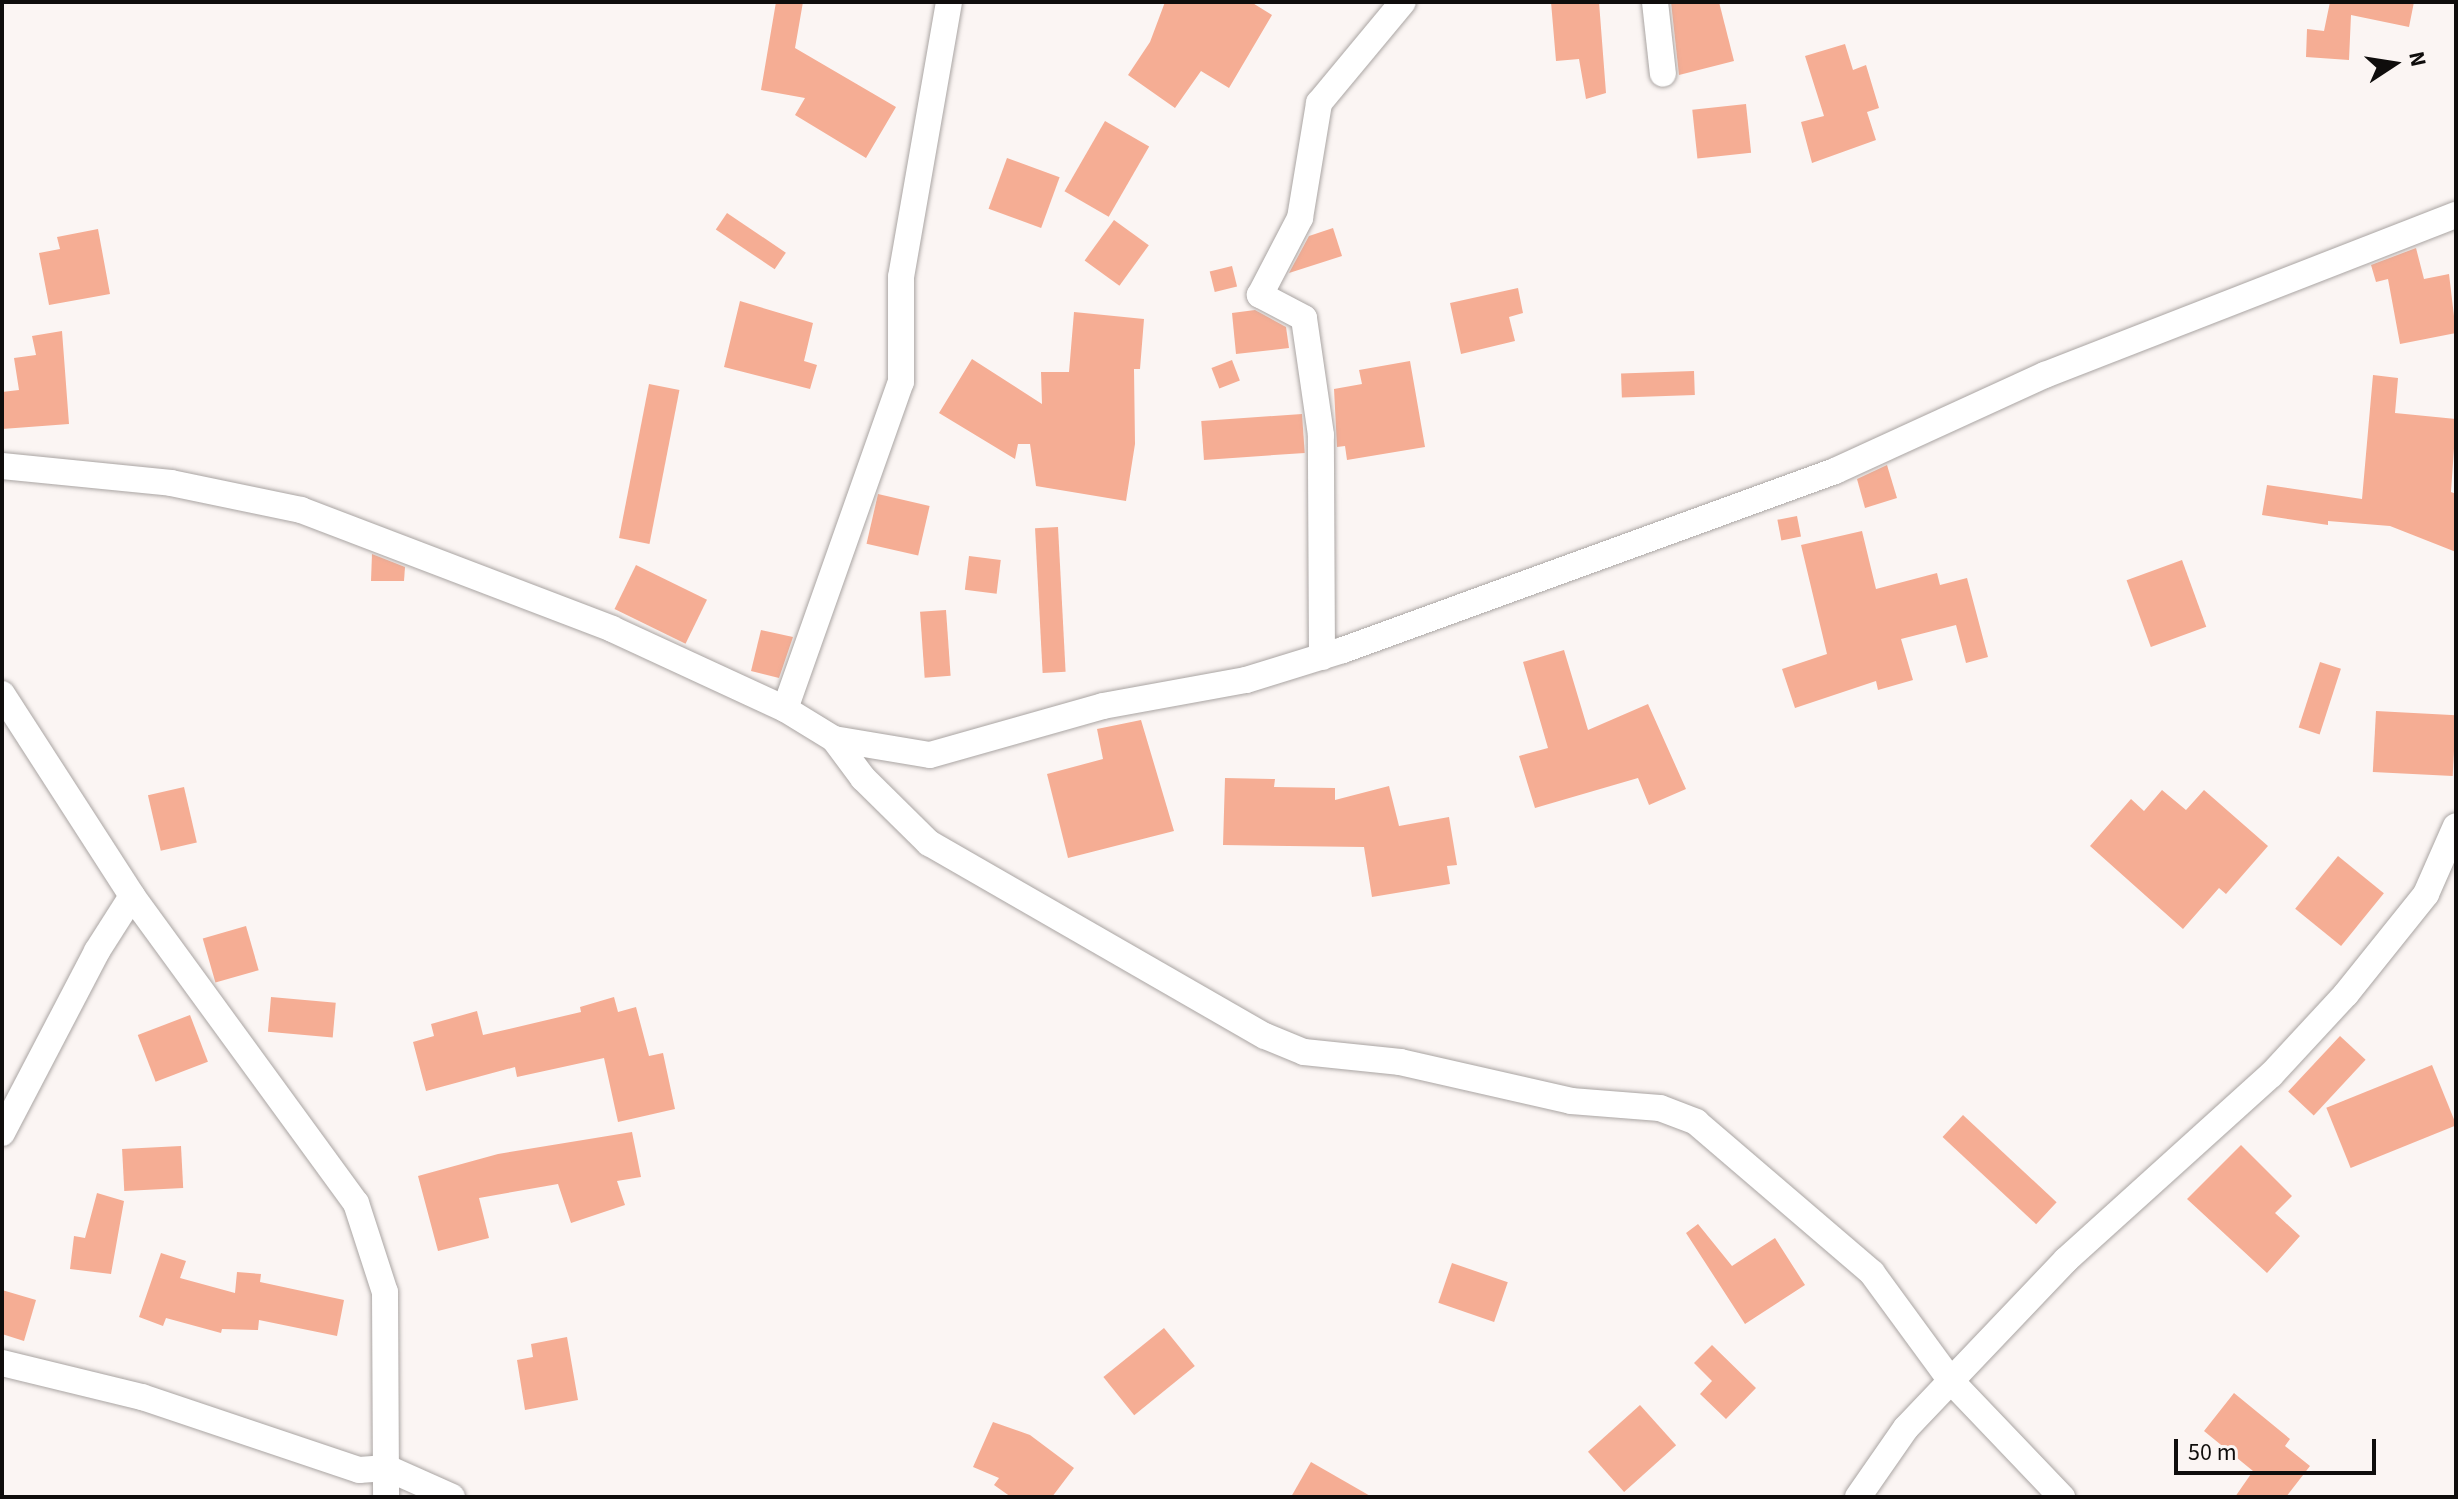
<!DOCTYPE html>
<style>
body{margin:0}
#map{position:relative;width:2458px;height:1499px;overflow:hidden;background:#fbf5f3;font-family:"Source Sans 3",sans-serif}
div>[style]{position:absolute}
.building>*{inset:0;background:#f5ad94;transform-origin:0 0}
.roads{filter:drop-shadow(0 0 2px #aaa5a3) drop-shadow(0 0 2px #aaa5a3)}
.minor>*{height:26px;margin:-13px;padding:0 13px;transform-origin:13px;border-radius:13px;background:#fff}
span{translate:-50% -50%;white-space:nowrap;text-align:center;line-height:1.15;-webkit-text-stroke:8px #fbf5f3;paint-order:stroke}
.frame{position:absolute;inset:0;border:4px solid #0f0d0c;pointer-events:none}
.north{position:absolute;left:2354px;top:24px;width:80px;height:80px;-webkit-text-stroke:6px #fbf5f3;paint-order:stroke;rotate:78deg;font-size:22px;font-weight:700;line-height:32px;text-align:center;color:#0f0d0c}
.north::after{content:'';display:block;margin:auto;width:28px;height:36px;background:#0f0d0c;clip-path:polygon(50% 0,100% 100%,50% 72%,0 100%)}
.scale{position:absolute;left:2174px;top:1439px;width:202px;height:36px;box-sizing:border-box;border:4px solid #0f0d0c;border-top:0;padding-left:10px;font-size:24px;line-height:28px;white-space:nowrap;color:#0f0d0c;-webkit-text-stroke:6px #fbf5f3;paint-order:stroke}
</style>
<div id="map">
<div class="building">
<i style="clip-path:polygon(776px 2px,803px 2px,795px 48px,896px 107px,866px 158px,795px 115px,805px 98px,761px 90px)"></i>
<i style="clip-path:polygon(1165px 2px,1251px 2px,1272px 15px,1229px 88px,1201px 71px,1175px 108px,1128px 75px,1150px 42px)"></i>
<i style="clip-path:polygon(1551px 2px,1599px 2px,1606px 93px,1586px 99px,1579px 59px,1556px 61px)"></i>
<i style="clip-path:polygon(1671px 2px,1719px 2px,1734px 61px,1679px 75px)"></i>
<i style="clip-path:polygon(2330px 2px,2414px 2px,2409px 27px,2351px 15px,2349px 60px,2306px 57px,2307px 29px,2324px 31px)"></i>
<i style="clip-path:polygon(1845px 44px,1853px 70px,1866px 65px,1879px 108px,1867px 112px,1876px 140px,1812px 163px,1801px 122px,1824px 116px,1805px 56px)"></i>
<i style="left:1746px;top:104px;width:49px;height:54px;rotate:84deg"></i>
<i style="left:1105px;top:121px;width:51px;height:81px;rotate:30deg"></i>
<i style="left:1007px;top:158px;width:56px;height:54px;rotate:20deg"></i>
<i style="left:727px;top:213px;width:71px;height:20px;rotate:34deg"></i>
<i style="left:1114px;top:220px;width:43px;height:50px;rotate:36deg"></i>
<i style="clip-path:polygon(1333px 228px,1342px 256px,1289px 273px,1309px 236px)"></i>
<i style="clip-path:polygon(98px 229px,110px 294px,49px 305px,39px 253px,60px 249px,57px 237px)"></i>
<i style="clip-path:polygon(2416px 248px,2424px 279px,2449px 274px,2456px 333px,2400px 344px,2388px 279px,2376px 282px,2371px 265px)"></i>
<i style="left:1232px;top:266px;width:21px;height:23px;rotate:76deg"></i>
<i style="clip-path:polygon(1518px 288px,1523px 313px,1509px 317px,1515px 341px,1461px 354px,1450px 303px)"></i>
<i style="clip-path:polygon(740px 301px,813px 323px,804px 361px,817px 365px,810px 389px,724px 367px)"></i>
<i style="clip-path:polygon(1255px 310px,1286px 327px,1289px 348px,1236px 354px,1232px 313px)"></i>
<i style="clip-path:polygon(1074px 312px,1144px 319px,1140px 369px,1134px 369px,1135px 444px,1126px 501px,1036px 486px,1030px 444px,1018px 444px,1015px 459px,939px 413px,972px 359px,1042px 404px,1041px 372px,1069px 372px)"></i>
<i style="clip-path:polygon(62px 331px,69px 424px,2px 429px,2px 392px,19px 390px,14px 358px,36px 355px,32px 336px)"></i>
<i style="left:1232px;top:360px;width:22px;height:22px;rotate:69deg"></i>
<i style="clip-path:polygon(1410px 361px,1425px 447px,1347px 460px,1345px 446px,1337px 447px,1334px 389px,1362px 384px,1359px 370px)"></i>
<i style="left:1694px;top:371px;width:24px;height:73px;rotate:88deg"></i>
<i style="clip-path:polygon(2373px 375px,2398px 378px,2395px 413px,2456px 419px,2451px 492px,2456px 494px,2456px 552px,2390px 526px,2328px 521px,2328px 525px,2262px 515px,2267px 485px,2362px 499px)"></i>
<i style="left:649px;top:384px;width:31px;height:157px;rotate:11deg"></i>
<i style="left:1302px;top:414px;width:39px;height:101px;rotate:86deg"></i>
<i style="clip-path:polygon(1887px 465px,1897px 498px,1865px 508px,1857px 479px)"></i>
<i style="left:878px;top:494px;width:53px;height:51px;rotate:13deg"></i>
<i style="left:1797px;top:516px;width:21px;height:20px;rotate:79deg"></i>
<i style="left:1058px;top:527px;width:145px;height:23px;rotate:87deg"></i>
<i style="clip-path:polygon(1862px 531px,1876px 589px,1937px 573px,1940px 585px,1967px 578px,1988px 657px,1966px 663px,1956px 625px,1901px 639px,1913px 680px,1878px 690px,1876px 681px,1795px 708px,1782px 669px,1827px 654px,1801px 545px)"></i>
<i style="clip-path:polygon(372px 554px,405px 567px,404px 581px,371px 581px)"></i>
<i style="left:969px;top:556px;width:32px;height:34px;rotate:7deg"></i>
<i style="left:2182px;top:560px;width:71px;height:59px;rotate:70deg"></i>
<i style="left:636px;top:565px;width:79px;height:49px;rotate:26deg"></i>
<i style="left:946px;top:610px;width:66px;height:26px;rotate:86deg"></i>
<i style="clip-path:polygon(761px 630px,793px 637px,779px 678px,751px 671px)"></i>
<i style="clip-path:polygon(1564px 650px,1588px 730px,1648px 704px,1686px 789px,1649px 805px,1638px 778px,1535px 808px,1519px 756px,1548px 748px,1523px 662px)"></i>
<i style="left:2320px;top:662px;width:22px;height:69px;rotate:18deg"></i>
<i style="left:2376px;top:711px;width:80px;height:61px;rotate:3deg"></i>
<i style="clip-path:polygon(1141px 720px,1174px 831px,1068px 858px,1047px 774px,1103px 759px,1097px 729px)"></i>
<i style="clip-path:polygon(1225px 778px,1275px 779px,1274px 787px,1335px 788px,1335px 800px,1389px 786px,1399px 826px,1449px 817px,1457px 865px,1447px 866px,1450px 884px,1372px 897px,1364px 847px,1223px 845px)"></i>
<i style="left:184px;top:787px;width:57px;height:37px;rotate:77deg"></i>
<i style="clip-path:polygon(2162px 790px,2186px 810px,2204px 790px,2268px 846px,2226px 894px,2219px 888px,2183px 929px,2090px 846px,2131px 799px,2144px 811px)"></i>
<i style="left:2338px;top:856px;width:59px;height:68px;rotate:39deg"></i>
<i style="left:246px;top:926px;width:46px;height:45px;rotate:74deg"></i>
<i style="left:271px;top:997px;width:65px;height:35px;rotate:5deg"></i>
<i style="clip-path:polygon(614px 997px,618px 1012px,636px 1007px,649px 1056px,663px 1053px,675px 1109px,618px 1122px,604px 1058px,517px 1077px,515px 1067px,426px 1091px,413px 1042px,434px 1036px,431px 1024px,477px 1011px,483px 1035px,581px 1012px,580px 1007px)"></i>
<i style="left:190px;top:1015px;width:50px;height:56px;rotate:69deg"></i>
<i style="left:2340px;top:1036px;width:35px;height:76px;rotate:43deg"></i>
<i style="left:2432px;top:1065px;width:65px;height:114px;rotate:68deg"></i>
<i style="left:1963px;top:1115px;width:128px;height:30px;rotate:43deg"></i>
<i style="clip-path:polygon(632px 1132px,641px 1177px,617px 1181px,625px 1205px,571px 1223px,558px 1184px,479px 1198px,489px 1238px,438px 1251px,418px 1176px,498px 1154px)"></i>
<i style="clip-path:polygon(2241px 1145px,2292px 1196px,2275px 1213px,2300px 1236px,2267px 1273px,2187px 1199px)"></i>
<i style="left:181px;top:1146px;width:42px;height:59px;rotate:87deg"></i>
<i style="clip-path:polygon(97px 1193px,124px 1201px,111px 1274px,70px 1269px,74px 1236px,85px 1238px)"></i>
<i style="clip-path:polygon(1698px 1224px,1732px 1266px,1775px 1238px,1805px 1285px,1745px 1324px,1686px 1233px)"></i>
<i style="clip-path:polygon(161px 1253px,186px 1261px,180px 1278px,235px 1293px,237px 1272px,261px 1274px,260px 1282px,344px 1300px,337px 1336px,259px 1320px,258px 1330px,222px 1329px,221px 1333px,166px 1318px,163px 1326px,139px 1317px)"></i>
<i style="left:1452px;top:1263px;width:59px;height:42px;rotate:19deg"></i>
<i style="clip-path:polygon(2px 1290px,36px 1300px,24px 1341px,2px 1334px)"></i>
<i style="left:1164px;top:1328px;width:49px;height:78px;rotate:51deg"></i>
<i style="clip-path:polygon(567px 1337px,578px 1400px,525px 1410px,517px 1360px,533px 1357px,531px 1344px)"></i>
<i style="clip-path:polygon(1712px 1345px,1756px 1388px,1726px 1419px,1700px 1394px,1712px 1381px,1694px 1363px)"></i>
<i style="clip-path:polygon(2234px 1393px,2290px 1439px,2285px 1446px,2310px 1466px,2286px 1497px,2235px 1497px,2253px 1471px,2204px 1431px)"></i>
<i style="left:1640px;top:1405px;width:54px;height:70px;rotate:48deg"></i>
<i style="clip-path:polygon(993px 1422px,1030px 1435px,1074px 1468px,1052px 1497px,1011px 1497px,994px 1485px,999px 1478px,973px 1467px)"></i>
<i style="clip-path:polygon(1311px 1462px,1372px 1497px,1291px 1497px)"></i>
</div>
<div class="roads">
<div class="minor">
<i style="left:1655px;top:2px;width:72px;rotate:83.7deg"></i>
<i style="left:2px;top:466px;width:170px;rotate:5.7deg"></i>
<i style="left:171px;top:483px;width:133px;rotate:11.7deg"></i>
<i style="left:301px;top:510px;width:333px;rotate:20.9deg"></i>
<i style="left:612px;top:629px;width:191px;rotate:24.8deg"></i>
<i style="left:785px;top:709px;width:57px;rotate:31.5deg"></i>
<i style="left:834px;top:739px;width:97px;rotate:9.5deg"></i>
<i style="left:930px;top:755px;width:180px;rotate:-15.8deg"></i>
<i style="left:1103px;top:706px;width:145px;rotate:-10.3deg"></i>
<i style="left:1246px;top:680px;width:102px;rotate:-17.2deg"></i>
<i style="left:1343px;top:650px;width:524px;rotate:-19.99deg"></i>
<i style="left:1835px;top:471px;width:231px;rotate:-24.6deg"></i>
<i style="left:2045px;top:375px;width:441px;rotate:-21.3deg"></i>
<i style="left:1322px;top:657px;width:222px;rotate:-90.3deg"></i>
<i style="left:1321px;top:435px;width:118px;rotate:-98.3deg"></i>
<i style="left:1304px;top:318px;width:50px;rotate:-152.4deg"></i>
<i style="left:1260px;top:295px;width:87px;rotate:-62.5deg"></i>
<i style="left:1300px;top:218px;width:117px;rotate:-80.6deg"></i>
<i style="left:1319px;top:103px;width:131px;rotate:-50.3deg"></i>
<i style="left:2px;top:694px;width:240px;rotate:57.2deg"></i>
<i style="left:132px;top:896px;width:380px;rotate:53.9deg"></i>
<i style="left:356px;top:1203px;width:94px;rotate:72deg"></i>
<i style="left:385px;top:1292px;width:205px;rotate:89.7deg"></i>
<i style="left:785px;top:709px;width:347px;rotate:-70.5deg"></i>
<i style="left:901px;top:382px;width:105px;rotate:-90deg"></i>
<i style="left:901px;top:277px;width:279px;rotate:-80.1deg"></i>
<i style="left:834px;top:739px;width:49px;rotate:53.4deg"></i>
<i style="left:863px;top:778px;width:93px;rotate:44.6deg"></i>
<i style="left:929px;top:843px;width:387px;rotate:29.9deg"></i>
<i style="left:1265px;top:1036px;width:42px;rotate:22.3deg"></i>
<i style="left:1304px;top:1052px;width:97px;rotate:5.9deg"></i>
<i style="left:1400px;top:1062px;width:175px;rotate:12.8deg"></i>
<i style="left:1571px;top:1101px;width:89px;rotate:4.5deg"></i>
<i style="left:1660px;top:1108px;width:39px;rotate:21deg"></i>
<i style="left:1696px;top:1122px;width:232px;rotate:40.6deg"></i>
<i style="left:1872px;top:1273px;width:134px;rotate:53.8deg"></i>
<i style="left:1951px;top:1381px;width:161px;rotate:46.3deg"></i>
<i style="left:2px;top:1133px;width:205px;rotate:-62.4deg"></i>
<i style="left:97px;top:951px;width:65px;rotate:-57.5deg"></i>
<i style="left:2px;top:1363px;width:144px;rotate:13.7deg"></i>
<i style="left:142px;top:1397px;width:229px;rotate:18.6deg"></i>
<i style="left:359px;top:1470px;width:28px;rotate:-4deg"></i>
<i style="left:387px;top:1468px;width:71px;rotate:24deg"></i>
<i style="left:1858px;top:1497px;width:84px;rotate:-55.2deg"></i>
<i style="left:1906px;top:1428px;width:232px;rotate:-46.4deg"></i>
<i style="left:2066px;top:1260px;width:276px;rotate:-42.1deg"></i>
<i style="left:2271px;top:1075px;width:110px;rotate:-47.2deg"></i>
<i style="left:2346px;top:994px;width:128px;rotate:-51.3deg"></i>
<i style="left:2426px;top:894px;width:74px;rotate:-66.2deg"></i>
</div>
</div>
<div class="frame"></div>
<div class="north">N</div>
<div class="scale">50 m</div>
</div>
